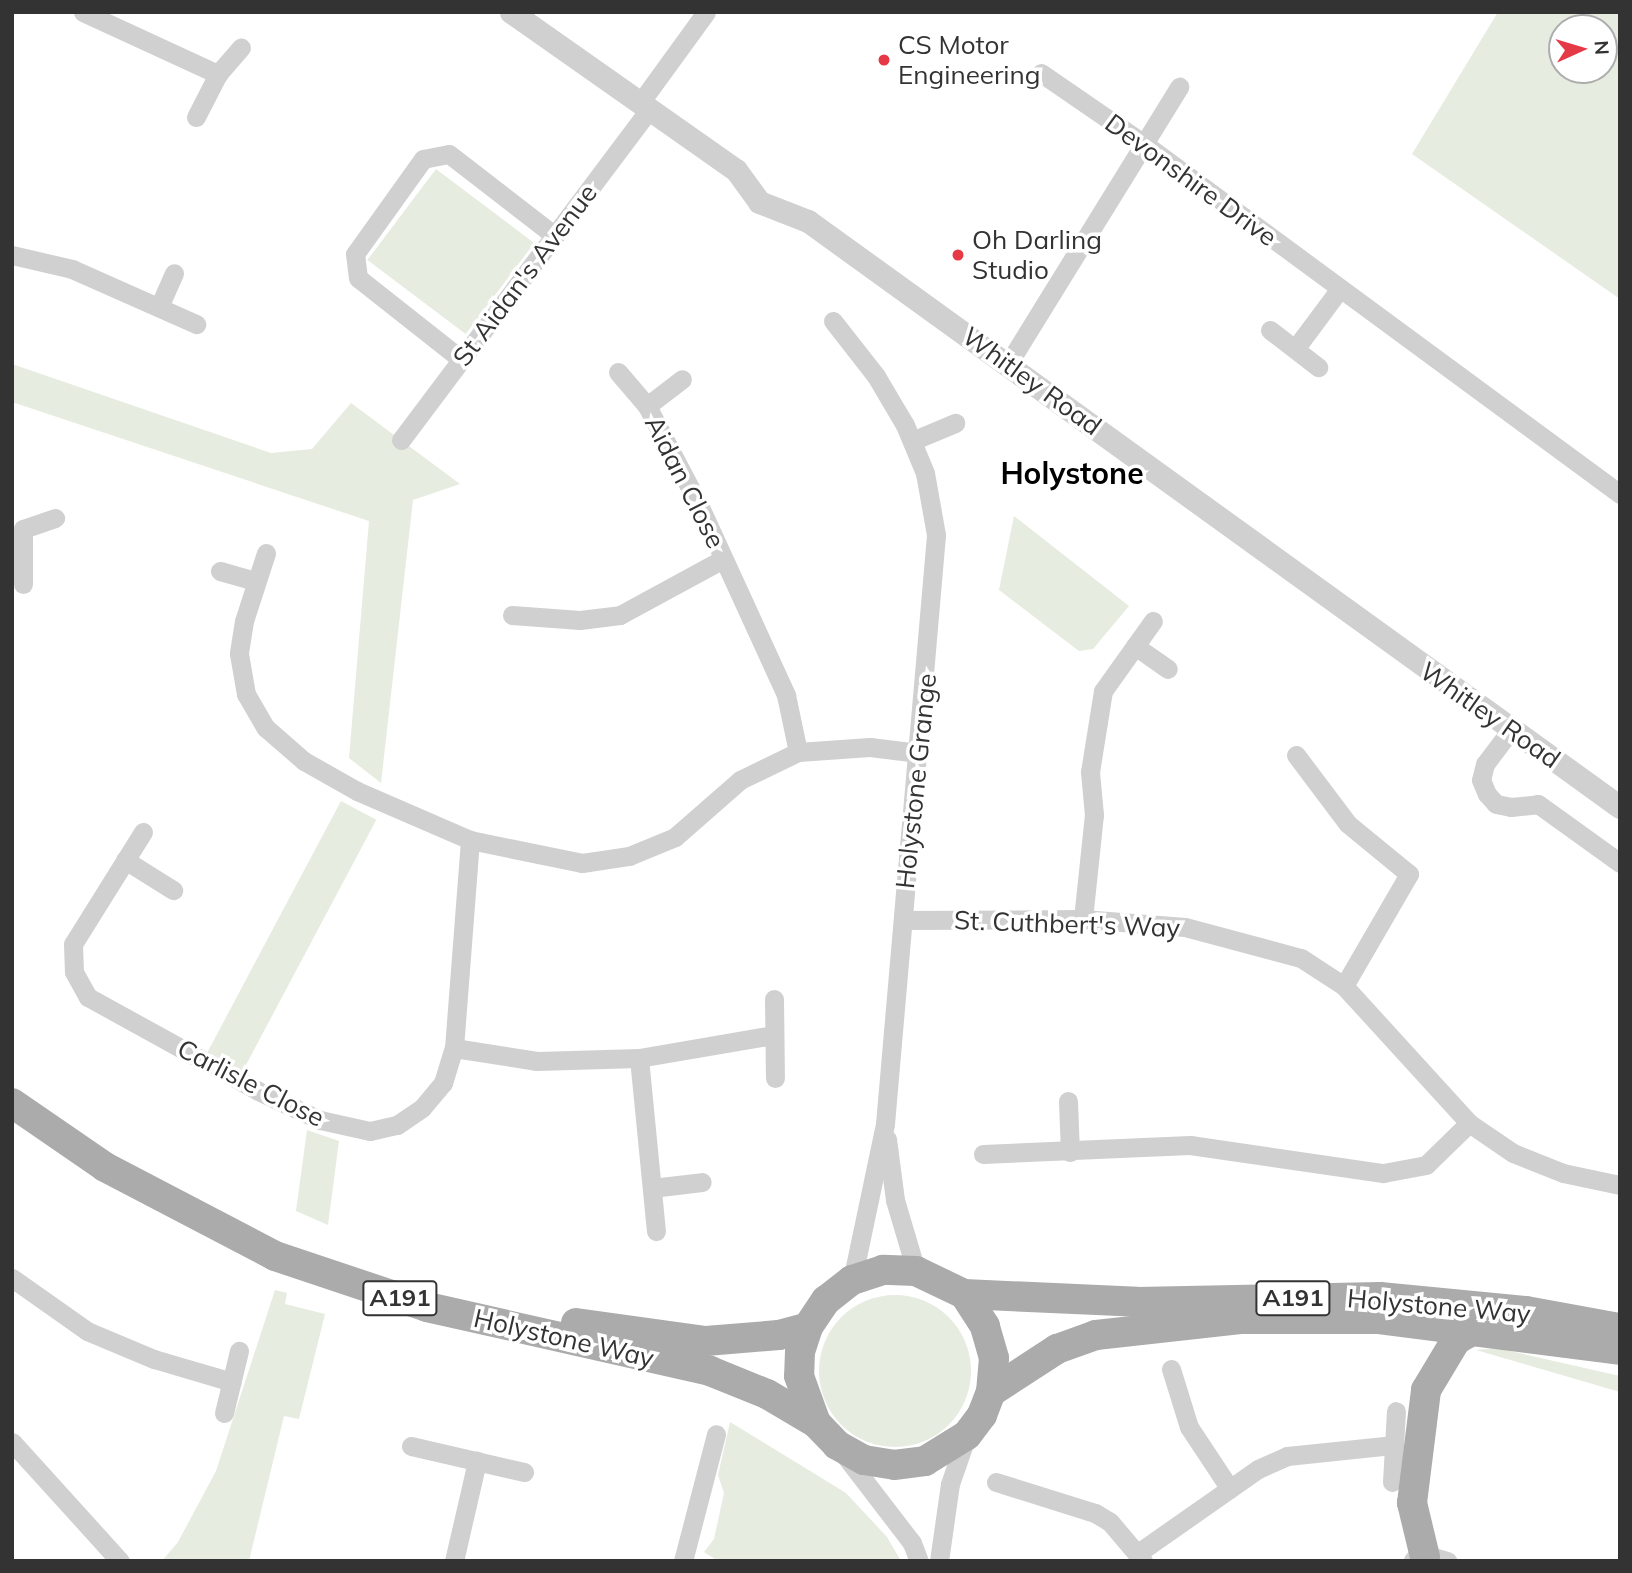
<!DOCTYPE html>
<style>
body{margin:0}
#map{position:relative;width:1632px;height:1573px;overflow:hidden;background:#fff;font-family:Mulish,sans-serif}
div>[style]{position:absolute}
.green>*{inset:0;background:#e6ecdf;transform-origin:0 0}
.round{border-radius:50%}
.minor>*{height:19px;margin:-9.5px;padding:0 9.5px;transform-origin:9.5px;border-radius:9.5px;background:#d0d0d0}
.tertiary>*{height:23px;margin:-11.5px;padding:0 11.5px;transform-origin:11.5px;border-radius:11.5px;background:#d0d0d0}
.primary>*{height:30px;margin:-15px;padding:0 15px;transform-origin:15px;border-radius:15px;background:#ababab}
.dots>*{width:19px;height:19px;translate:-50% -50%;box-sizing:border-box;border:4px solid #fff;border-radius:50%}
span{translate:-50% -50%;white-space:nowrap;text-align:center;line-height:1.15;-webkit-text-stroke:7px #fff;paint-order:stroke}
.shield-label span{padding:2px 5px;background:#fff;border:2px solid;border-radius:5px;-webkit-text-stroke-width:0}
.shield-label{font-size:24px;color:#333;font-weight:700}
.poi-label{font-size:26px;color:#333}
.left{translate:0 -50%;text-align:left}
.street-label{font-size:26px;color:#333}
.quarter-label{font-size:30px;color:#000;font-weight:700}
.frame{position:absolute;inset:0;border:14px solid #333;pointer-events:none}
.north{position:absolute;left:1548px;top:14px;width:70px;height:70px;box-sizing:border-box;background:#fff;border:2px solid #adadad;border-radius:50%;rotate:86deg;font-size:19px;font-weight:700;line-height:28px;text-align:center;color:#333}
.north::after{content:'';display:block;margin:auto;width:24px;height:32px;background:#e63946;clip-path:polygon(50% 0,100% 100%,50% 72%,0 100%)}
</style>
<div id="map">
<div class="green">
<i style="clip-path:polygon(evenodd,1498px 12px,1620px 12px,1620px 299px,1412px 154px,1498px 12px,1562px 28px,1604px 28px,1604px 70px,1562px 70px,1562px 28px)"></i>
<i style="left:436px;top:169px;width:123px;height:114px;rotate:37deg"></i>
<i style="clip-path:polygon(12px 364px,271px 453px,312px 449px,351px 403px,460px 484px,413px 500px,381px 783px,349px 758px,369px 521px,12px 402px)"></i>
<i style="clip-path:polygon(1014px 516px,1129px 606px,1093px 649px,1079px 651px,999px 590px)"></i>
<i style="left:341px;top:801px;width:40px;height:300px;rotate:28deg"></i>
<i style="clip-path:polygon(307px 1130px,339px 1141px,328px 1225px,296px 1211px)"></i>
<i style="clip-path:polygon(275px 1290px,287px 1293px,285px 1304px,325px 1314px,299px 1419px,284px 1416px,249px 1561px,162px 1561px,178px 1542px,216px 1471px)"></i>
<i class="round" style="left:819px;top:1295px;width:152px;height:152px"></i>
<i style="clip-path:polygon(1497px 1348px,1620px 1376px,1620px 1392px,1476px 1350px)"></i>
<i style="clip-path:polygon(730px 1422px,846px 1493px,887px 1537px,901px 1561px,718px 1561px,704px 1552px,714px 1539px,724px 1493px,718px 1475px)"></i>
</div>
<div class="minor">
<i style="left:83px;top:12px;width:149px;rotate:24.7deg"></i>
<i style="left:1041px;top:73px;width:124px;rotate:34.5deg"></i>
<i style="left:1143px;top:143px;width:592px;rotate:36.35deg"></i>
<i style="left:640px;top:103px;width:112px;rotate:-54deg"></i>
<i style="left:196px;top:117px;width:48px;rotate:-62.9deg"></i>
<i style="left:218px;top:74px;width:35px;rotate:-49deg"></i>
<i style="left:12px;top:255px;width:62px;rotate:13.1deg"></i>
<i style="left:72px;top:269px;width:136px;rotate:23.9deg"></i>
<i style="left:159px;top:307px;width:37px;rotate:-66deg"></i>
<i style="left:833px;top:321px;width:70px;rotate:52deg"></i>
<i style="left:876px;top:376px;width:57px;rotate:59.4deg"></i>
<i style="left:905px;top:425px;width:52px;rotate:67.4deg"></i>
<i style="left:925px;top:473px;width:63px;rotate:79.9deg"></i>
<i style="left:936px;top:535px;width:591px;rotate:94.95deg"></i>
<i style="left:885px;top:1124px;width:159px;rotate:101.9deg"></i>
<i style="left:1270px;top:330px;width:61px;rotate:37.6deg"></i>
<i style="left:1295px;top:349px;width:74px;rotate:-53.3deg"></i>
<i style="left:462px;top:360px;width:132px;rotate:-141.7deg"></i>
<i style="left:358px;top:278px;width:24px;rotate:-97deg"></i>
<i style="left:355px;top:254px;width:117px;rotate:-54.4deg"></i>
<i style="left:423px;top:159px;width:26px;rotate:-11deg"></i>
<i style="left:449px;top:154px;width:134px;rotate:37.7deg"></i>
<i style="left:1008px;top:364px;width:326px;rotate:-58.3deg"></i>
<i style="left:618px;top:372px;width:45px;rotate:49.5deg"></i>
<i style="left:647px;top:406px;width:114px;rotate:62.3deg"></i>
<i style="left:700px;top:507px;width:207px;rotate:65.4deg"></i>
<i style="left:786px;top:695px;width:58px;rotate:78.1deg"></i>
<i style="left:647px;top:406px;width:44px;rotate:-37.6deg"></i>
<i style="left:401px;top:440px;width:413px;rotate:-53.1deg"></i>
<i style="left:912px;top:441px;width:47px;rotate:-22.7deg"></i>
<i style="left:266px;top:553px;width:71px;rotate:107.9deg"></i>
<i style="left:244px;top:621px;width:33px;rotate:99deg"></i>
<i style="left:239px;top:654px;width:41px;rotate:80.1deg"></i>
<i style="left:246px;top:694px;width:39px;rotate:60deg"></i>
<i style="left:266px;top:728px;width:50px;rotate:41deg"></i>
<i style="left:304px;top:761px;width:61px;rotate:29.5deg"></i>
<i style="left:357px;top:791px;width:123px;rotate:23.4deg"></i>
<i style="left:470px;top:840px;width:114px;rotate:11.6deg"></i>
<i style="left:582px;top:863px;width:48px;rotate:-8.5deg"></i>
<i style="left:629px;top:856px;width:50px;rotate:-22.4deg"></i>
<i style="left:675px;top:837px;width:86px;rotate:-41.2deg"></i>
<i style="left:740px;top:780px;width:64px;rotate:-25.8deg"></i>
<i style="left:798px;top:752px;width:72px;rotate:-4deg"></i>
<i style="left:870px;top:747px;width:49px;rotate:7deg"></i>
<i style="left:220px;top:571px;width:37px;rotate:16deg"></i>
<i style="left:23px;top:584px;width:55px;rotate:-90deg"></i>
<i style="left:23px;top:529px;width:34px;rotate:-19deg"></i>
<i style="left:512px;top:615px;width:68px;rotate:4.2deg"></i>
<i style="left:580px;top:620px;width:40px;rotate:-7.1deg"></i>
<i style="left:620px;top:615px;width:117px;rotate:-28.5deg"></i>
<i style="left:1135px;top:646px;width:40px;rotate:34.9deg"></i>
<i style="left:1510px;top:731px;width:41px;rotate:127.1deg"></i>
<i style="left:1485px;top:764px;width:16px;rotate:104deg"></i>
<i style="left:1481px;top:780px;width:15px;rotate:67deg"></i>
<i style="left:1487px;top:794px;width:13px;rotate:48deg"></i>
<i style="left:1496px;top:804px;width:15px;rotate:11deg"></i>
<i style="left:1511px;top:807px;width:27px;rotate:-6deg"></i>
<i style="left:1538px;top:804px;width:101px;rotate:35.7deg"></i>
<i style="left:1296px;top:755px;width:86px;rotate:53deg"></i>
<i style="left:1348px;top:824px;width:79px;rotate:39.3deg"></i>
<i style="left:1409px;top:874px;width:129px;rotate:120.1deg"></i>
<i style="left:143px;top:832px;width:132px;rotate:122deg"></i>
<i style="left:73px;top:944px;width:28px;rotate:88deg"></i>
<i style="left:74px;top:972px;width:29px;rotate:61deg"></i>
<i style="left:88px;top:997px;width:194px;rotate:28.9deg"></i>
<i style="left:258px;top:1091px;width:68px;rotate:25.1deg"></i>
<i style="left:320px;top:1120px;width:51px;rotate:12.4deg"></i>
<i style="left:370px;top:1131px;width:28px;rotate:-13deg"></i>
<i style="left:397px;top:1125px;width:30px;rotate:-34deg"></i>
<i style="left:422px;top:1108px;width:33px;rotate:-50deg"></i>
<i style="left:443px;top:1083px;width:37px;rotate:-73deg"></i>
<i style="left:454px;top:1048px;width:209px;rotate:-85.6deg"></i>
<i style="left:125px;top:860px;width:57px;rotate:32deg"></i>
<i style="left:1083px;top:919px;width:105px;rotate:-84deg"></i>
<i style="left:1094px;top:815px;width:43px;rotate:-95.3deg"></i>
<i style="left:1090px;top:772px;width:82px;rotate:-80.9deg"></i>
<i style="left:1103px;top:691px;width:86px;rotate:-54.5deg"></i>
<i style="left:903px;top:920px;width:180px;rotate:-0.3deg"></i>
<i style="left:1083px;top:919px;width:102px;rotate:4.5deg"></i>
<i style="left:1185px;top:927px;width:120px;rotate:15deg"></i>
<i style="left:1301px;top:958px;width:51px;rotate:33.1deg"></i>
<i style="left:1344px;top:986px;width:185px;rotate:47.6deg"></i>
<i style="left:1469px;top:1123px;width:53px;rotate:34.3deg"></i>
<i style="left:1513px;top:1153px;width:54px;rotate:21.8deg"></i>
<i style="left:1563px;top:1173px;width:58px;rotate:11.9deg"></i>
<i style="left:774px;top:999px;width:79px;rotate:89.3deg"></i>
<i style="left:454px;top:1048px;width:84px;rotate:8.9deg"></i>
<i style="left:537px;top:1061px;width:102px;rotate:-1.7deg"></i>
<i style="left:639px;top:1058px;width:137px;rotate:-9.7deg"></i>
<i style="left:639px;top:1058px;width:174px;rotate:84.4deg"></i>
<i style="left:1068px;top:1101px;width:51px;rotate:87.8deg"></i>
<i style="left:887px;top:1139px;width:62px;rotate:82.5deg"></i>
<i style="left:895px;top:1200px;width:74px;rotate:73.5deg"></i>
<i style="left:983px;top:1154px;width:207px;rotate:-2.5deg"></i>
<i style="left:1190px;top:1145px;width:195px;rotate:8.3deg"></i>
<i style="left:1383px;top:1173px;width:44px;rotate:-10.5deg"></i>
<i style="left:1426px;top:1165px;width:60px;rotate:-44.3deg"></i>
<i style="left:652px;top:1188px;width:50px;rotate:-6.8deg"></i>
<i style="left:12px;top:1278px;width:92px;rotate:35.2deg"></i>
<i style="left:87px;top:1331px;width:73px;rotate:22.7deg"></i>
<i style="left:154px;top:1359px;width:81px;rotate:16.4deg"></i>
<i style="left:1171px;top:1369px;width:61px;rotate:72.8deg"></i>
<i style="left:1189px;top:1427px;width:74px;rotate:56.5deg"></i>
<i style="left:224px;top:1413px;width:64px;rotate:-76.4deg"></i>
<i style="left:12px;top:1442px;width:161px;rotate:47.8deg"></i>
<i style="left:411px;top:1446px;width:116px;rotate:13deg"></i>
<i style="left:843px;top:1453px;width:113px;rotate:52.5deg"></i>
<i style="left:912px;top:1543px;width:19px;rotate:69deg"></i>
<i style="left:996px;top:1482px;width:104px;rotate:17.4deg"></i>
<i style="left:1095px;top:1513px;width:17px;rotate:31deg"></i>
<i style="left:1110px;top:1522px;width:51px;rotate:49.8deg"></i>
<i style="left:1392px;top:1482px;width:71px;rotate:-86.8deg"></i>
<i style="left:1138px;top:1553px;width:146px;rotate:-35deg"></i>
<i style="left:1258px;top:1469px;width:32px;rotate:-24deg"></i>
<i style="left:1287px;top:1456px;width:108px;rotate:-5.9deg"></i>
<i style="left:1413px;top:1560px;width:20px;rotate:-9deg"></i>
<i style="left:1433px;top:1557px;width:15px;rotate:16deg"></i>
<i style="left:454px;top:1561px;width:103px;rotate:-77deg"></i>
<i style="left:683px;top:1561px;width:131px;rotate:-75.4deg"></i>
<i style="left:939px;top:1561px;width:78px;rotate:-81.9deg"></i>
<i style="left:950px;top:1484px;width:52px;rotate:-70.9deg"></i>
</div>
<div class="tertiary">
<i style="left:511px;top:12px;width:275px;rotate:35.1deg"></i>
<i style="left:736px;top:170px;width:39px;rotate:54deg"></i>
<i style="left:759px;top:202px;width:53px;rotate:21.2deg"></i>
<i style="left:808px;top:221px;width:1001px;rotate:35.82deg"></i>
</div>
<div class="primary">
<i style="left:12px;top:1103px;width:113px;rotate:34.5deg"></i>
<i style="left:105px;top:1167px;width:192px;rotate:27.6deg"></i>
<i style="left:275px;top:1256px;width:160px;rotate:18.5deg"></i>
<i style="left:427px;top:1307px;width:290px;rotate:12.7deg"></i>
<i style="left:710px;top:1371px;width:61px;rotate:22deg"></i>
<i style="left:767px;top:1394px;width:57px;rotate:30.6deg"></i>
<i style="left:816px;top:1423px;width:30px;rotate:46deg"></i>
<i style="left:837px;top:1445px;width:31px;rotate:29deg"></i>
<i style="left:864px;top:1460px;width:30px;rotate:9deg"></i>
<i style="left:894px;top:1465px;width:31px;rotate:-7deg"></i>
<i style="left:925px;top:1461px;width:49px;rotate:-31.8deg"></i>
<i style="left:967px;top:1435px;width:25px;rotate:-53deg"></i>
<i style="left:982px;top:1415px;width:25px;rotate:-69deg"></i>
<i style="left:991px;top:1392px;width:34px;rotate:-85deg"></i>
<i style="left:994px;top:1358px;width:33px;rotate:-106deg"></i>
<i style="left:985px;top:1326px;width:38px;rotate:-123deg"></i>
<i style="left:964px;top:1294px;width:53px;rotate:-154.4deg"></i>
<i style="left:916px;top:1271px;width:33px;rotate:-178deg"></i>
<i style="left:883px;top:1270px;width:33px;rotate:162deg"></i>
<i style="left:852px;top:1280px;width:33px;rotate:142deg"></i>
<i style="left:826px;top:1300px;width:32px;rotate:124deg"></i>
<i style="left:808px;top:1327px;width:25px;rotate:108deg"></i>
<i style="left:800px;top:1351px;width:25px;rotate:92deg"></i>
<i style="left:799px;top:1376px;width:50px;rotate:70.1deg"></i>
<i style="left:964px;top:1294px;width:173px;rotate:2.6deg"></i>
<i style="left:1137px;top:1302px;width:243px;rotate:-1.2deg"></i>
<i style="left:1380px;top:1297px;width:147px;rotate:5.5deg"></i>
<i style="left:1526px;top:1311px;width:96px;rotate:10.3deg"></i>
<i style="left:576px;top:1323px;width:131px;rotate:7.9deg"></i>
<i style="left:706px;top:1341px;width:73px;rotate:-4.7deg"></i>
<i style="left:779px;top:1335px;width:30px;rotate:-15deg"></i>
<i style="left:991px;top:1392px;width:79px;rotate:-33.1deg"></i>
<i style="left:1057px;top:1349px;width:41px;rotate:-19.7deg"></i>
<i style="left:1096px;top:1335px;width:145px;rotate:-6.3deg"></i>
<i style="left:1240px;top:1319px;width:139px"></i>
<i style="left:1379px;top:1319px;width:243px;rotate:7.3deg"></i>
<i style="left:1425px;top:1557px;width:56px;rotate:-103.5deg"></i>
<i style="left:1412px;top:1503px;width:114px;rotate:-82.9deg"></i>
<i style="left:1426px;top:1390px;width:58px;rotate:-59deg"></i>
<i style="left:1456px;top:1340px;width:20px;rotate:-30deg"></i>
</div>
<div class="dots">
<i style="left:884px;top:60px;background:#e63946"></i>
<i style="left:958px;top:255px;background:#e63946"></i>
</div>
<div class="shield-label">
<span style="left:400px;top:1298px">A191</span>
<span style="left:1293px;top:1298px">A191</span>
</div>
<div class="poi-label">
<span class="left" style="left:898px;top:60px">CS Motor<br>Engineering</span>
<span class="left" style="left:972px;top:255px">Oh Darling<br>Studio</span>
</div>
<div class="street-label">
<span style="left:1191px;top:180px;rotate:36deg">Devonshire Drive</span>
<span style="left:525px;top:275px;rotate:-53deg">St Aidan's Avenue</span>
<span style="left:1032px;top:381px;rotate:36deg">Whitley Road</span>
<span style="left:685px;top:482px;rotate:63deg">Aidan Close</span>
<span style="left:1490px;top:715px;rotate:35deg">Whitley Road</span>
<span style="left:916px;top:781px;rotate:-84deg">Holystone Grange</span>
<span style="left:1067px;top:924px;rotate:2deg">St. Cuthbert's Way</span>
<span style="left:251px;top:1083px;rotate:27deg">Carlisle Close</span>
<span style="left:1439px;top:1306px;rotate:5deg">Holystone Way</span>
<span style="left:564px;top:1338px;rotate:13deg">Holystone Way</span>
</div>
<div class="quarter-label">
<span style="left:1072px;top:473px">Holystone</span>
</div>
<div class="frame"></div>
<div class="north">N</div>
</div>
